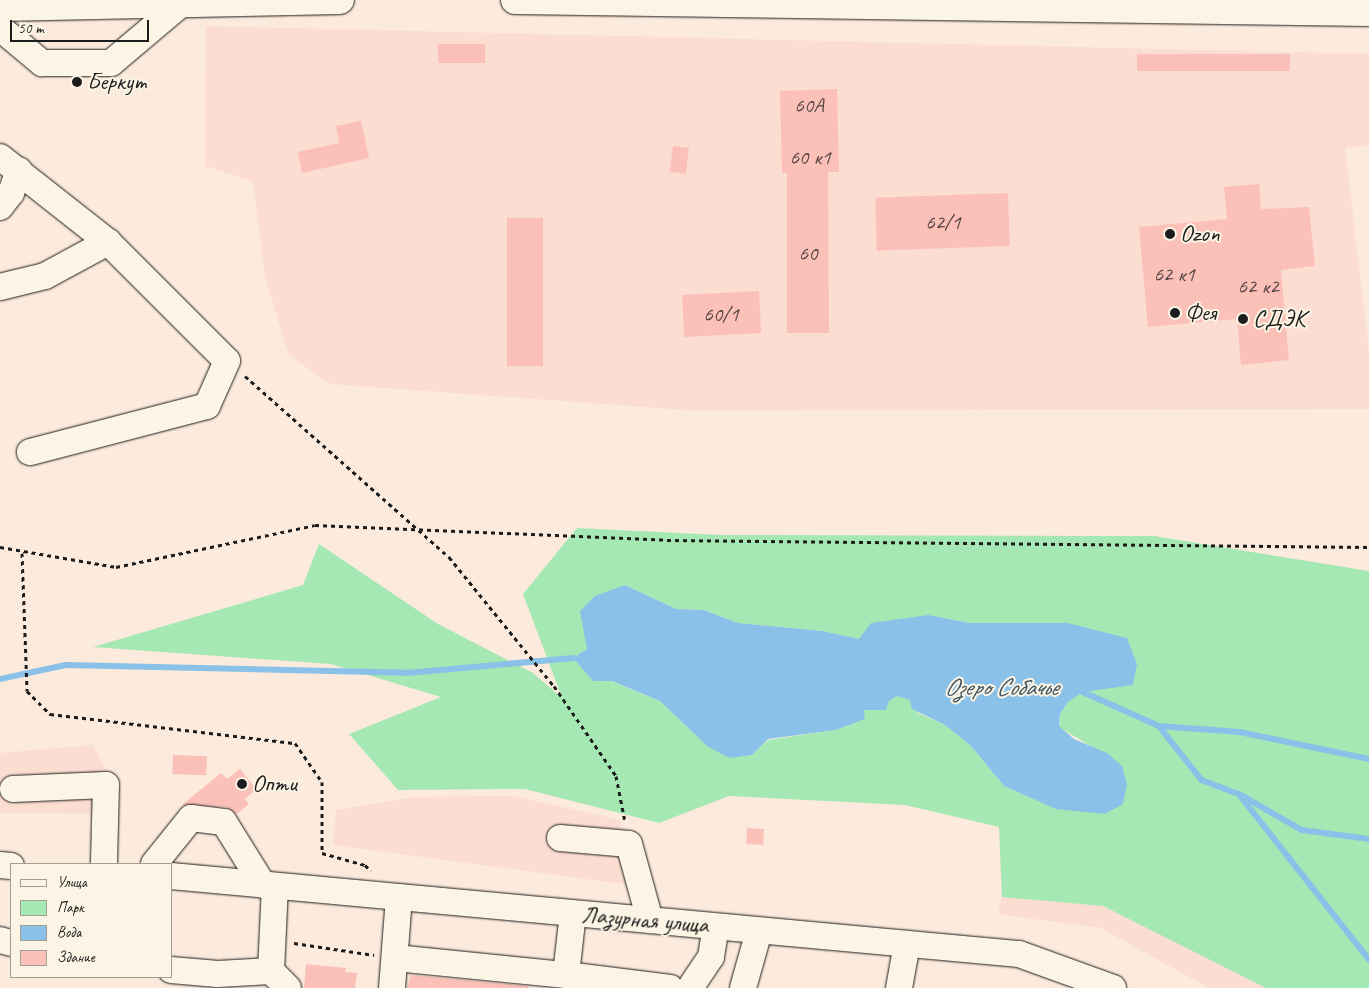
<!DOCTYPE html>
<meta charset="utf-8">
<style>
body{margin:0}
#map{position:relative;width:1369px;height:988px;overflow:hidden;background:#fceadc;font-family:Caveat,sans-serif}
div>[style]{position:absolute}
.built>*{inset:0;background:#fcddd1}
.green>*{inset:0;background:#a5e8b3}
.water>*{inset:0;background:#89c1e8}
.stream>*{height:5.5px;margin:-2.75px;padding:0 2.75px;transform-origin:2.75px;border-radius:2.75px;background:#89c1e8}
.building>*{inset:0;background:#fbc0b7;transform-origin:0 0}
.path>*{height:3px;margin-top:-1.5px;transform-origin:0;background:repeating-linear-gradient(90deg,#1c1c1c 0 4px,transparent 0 8px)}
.roads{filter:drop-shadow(0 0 1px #1c1c1c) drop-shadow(0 0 1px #1c1c1c)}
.minor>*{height:26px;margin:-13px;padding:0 13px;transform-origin:13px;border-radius:13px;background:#fcf5e5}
.major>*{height:28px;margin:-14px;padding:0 14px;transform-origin:14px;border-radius:14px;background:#fcf5e5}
.dots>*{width:14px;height:14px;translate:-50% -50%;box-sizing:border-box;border:2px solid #fcf5e5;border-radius:50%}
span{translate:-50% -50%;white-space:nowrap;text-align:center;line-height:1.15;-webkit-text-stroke:4px #fcf5e5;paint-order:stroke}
.number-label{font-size:21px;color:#544543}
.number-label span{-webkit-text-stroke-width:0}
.poi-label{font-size:24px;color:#1c1c1c}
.left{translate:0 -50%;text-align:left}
.street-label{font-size:24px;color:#1c1c1c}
.water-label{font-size:25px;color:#425663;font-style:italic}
.legend{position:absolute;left:10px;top:863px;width:162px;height:115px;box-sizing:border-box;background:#fcf5e5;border:1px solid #a29e95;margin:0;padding:6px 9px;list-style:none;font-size:15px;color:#1c1c1c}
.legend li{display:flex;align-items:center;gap:10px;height:25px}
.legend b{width:25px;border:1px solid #a29e95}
.scale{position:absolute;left:10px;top:20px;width:139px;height:22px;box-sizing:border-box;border:2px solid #1c1c1c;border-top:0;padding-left:6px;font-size:15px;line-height:18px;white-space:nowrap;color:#1c1c1c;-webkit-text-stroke:4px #fcf5e5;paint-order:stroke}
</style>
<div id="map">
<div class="built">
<i style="clip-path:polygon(206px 26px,1369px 54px,1369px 145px,1345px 148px,1369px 352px,1369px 409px,685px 410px,330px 384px,289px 355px,265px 279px,253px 182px,205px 166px)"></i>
<i style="clip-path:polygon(93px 745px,120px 796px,106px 814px,0 813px,0 753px)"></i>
<i style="clip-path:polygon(513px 796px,620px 820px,631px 885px,333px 845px,336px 810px,415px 797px)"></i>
<i style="clip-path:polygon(1002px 897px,1103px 906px,1266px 988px,1209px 988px,1101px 928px,998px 914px)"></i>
</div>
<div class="green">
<i style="clip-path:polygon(evenodd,577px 528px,721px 535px,1154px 536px,1369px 571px,1369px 988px,1266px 988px,1103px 906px,1002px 897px,999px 827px,905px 805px,729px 796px,659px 823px,525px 789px,398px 790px,349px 734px,441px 697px,331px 664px,93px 647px,303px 585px,319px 544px,438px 624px,533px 673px,562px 698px,523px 594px,577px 528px,625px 585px,676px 609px,704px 610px,738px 623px,823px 631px,859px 639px,929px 615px,969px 623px,1068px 623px,1068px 702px,1060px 714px,1059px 727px,1092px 747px,1105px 814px,1029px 797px,1004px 786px,971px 746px,945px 725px,918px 713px,910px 700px,897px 696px,863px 710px,865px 719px,836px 730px,768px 740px,752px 755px,707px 746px,660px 701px,611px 681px,593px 681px,573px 658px,587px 649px,625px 585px)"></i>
</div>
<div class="water">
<i style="clip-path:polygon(625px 585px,676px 609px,704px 610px,738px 623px,823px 631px,859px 639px,871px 623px,929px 615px,969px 623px,1068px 623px,1127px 638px,1137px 664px,1133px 685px,1083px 692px,1068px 702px,1060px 714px,1059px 726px,1074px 739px,1107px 753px,1122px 766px,1127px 784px,1123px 804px,1105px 814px,1056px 809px,1004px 786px,971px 746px,945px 725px,912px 709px,910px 700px,897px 696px,889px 701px,886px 710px,864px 710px,865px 719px,836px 730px,768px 739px,752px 755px,729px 758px,707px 746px,660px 701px,612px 681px,593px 681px,573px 658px,587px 649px,580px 611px,595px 596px)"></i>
</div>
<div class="stream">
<i style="left:0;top:679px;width:67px;rotate:-12deg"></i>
<i style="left:66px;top:665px;width:342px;rotate:1.3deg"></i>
<i style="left:408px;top:673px;width:166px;rotate:-5.2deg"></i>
<i style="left:1083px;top:692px;width:83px;rotate:24.1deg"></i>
<i style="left:1159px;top:726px;width:69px;rotate:51.5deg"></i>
<i style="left:1202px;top:780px;width:40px;rotate:21deg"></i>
<i style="left:1239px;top:794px;width:210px;rotate:51.8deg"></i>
<i style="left:1159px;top:726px;width:81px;rotate:4.2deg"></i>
<i style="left:1240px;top:732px;width:132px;rotate:11.8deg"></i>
<i style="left:1243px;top:796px;width:68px;rotate:30deg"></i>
<i style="left:1302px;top:830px;width:68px;rotate:7.7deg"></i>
</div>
<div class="building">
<i style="left:438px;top:44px;width:47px;height:19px"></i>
<i style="left:1137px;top:54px;width:153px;height:17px"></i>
<i style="clip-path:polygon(837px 89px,839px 172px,828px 172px,829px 333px,787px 333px,787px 173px,782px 173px,780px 91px)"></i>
<i style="clip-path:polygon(361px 121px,369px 158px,302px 173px,298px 152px,339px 143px,336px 126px)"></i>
<i style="left:673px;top:146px;width:16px;height:26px;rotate:7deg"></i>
<i style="clip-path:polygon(1259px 184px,1261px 209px,1309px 207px,1315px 266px,1281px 270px,1289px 360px,1241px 365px,1237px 319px,1148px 327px,1139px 227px,1227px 219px,1224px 187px)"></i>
<i style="left:1008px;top:193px;width:53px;height:133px;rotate:88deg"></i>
<i style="left:507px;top:218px;width:36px;height:148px"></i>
<i style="left:759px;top:291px;width:42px;height:77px;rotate:87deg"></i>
<i style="left:173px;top:755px;width:34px;height:19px;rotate:2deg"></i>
<i style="clip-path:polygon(240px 769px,256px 789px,245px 799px,249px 804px,237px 814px,226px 807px,182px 805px,221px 773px,227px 779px)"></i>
<i style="left:747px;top:828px;width:17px;height:16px;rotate:3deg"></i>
<i style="clip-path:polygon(306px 964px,346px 968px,345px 972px,357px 973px,355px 988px,304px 988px)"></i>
<i style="clip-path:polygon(411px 975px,528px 986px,528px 988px,407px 988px)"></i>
</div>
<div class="path">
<i style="left:245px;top:376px;width:273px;rotate:41.6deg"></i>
<i style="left:449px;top:557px;width:166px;rotate:50.9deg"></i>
<i style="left:554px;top:686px;width:109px;rotate:55.4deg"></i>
<i style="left:616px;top:776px;width:47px;rotate:78.9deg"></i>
<i style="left:0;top:547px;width:118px;rotate:9.8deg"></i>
<i style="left:116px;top:567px;width:203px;rotate:-11.9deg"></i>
<i style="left:315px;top:525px;width:352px;rotate:2.4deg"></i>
<i style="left:667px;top:540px;width:702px;rotate:0.57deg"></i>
<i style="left:22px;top:553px;width:138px;rotate:87.9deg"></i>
<i style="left:27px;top:691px;width:33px;rotate:45deg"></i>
<i style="left:50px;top:714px;width:247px;rotate:6.8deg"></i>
<i style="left:295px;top:743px;width:47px;rotate:55.3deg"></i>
<i style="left:322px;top:782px;width:71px;rotate:90deg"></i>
<i style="left:322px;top:853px;width:45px;rotate:15.6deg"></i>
<i style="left:365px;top:865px;width:8px;rotate:45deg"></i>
<i style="left:294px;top:943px;width:81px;rotate:8.5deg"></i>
</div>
<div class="roads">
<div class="minor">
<i style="left:0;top:28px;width:55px;rotate:39.8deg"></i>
<i style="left:42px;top:63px;width:69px"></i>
<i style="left:111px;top:63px;width:93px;rotate:-40.2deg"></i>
<i style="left:0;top:157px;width:137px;rotate:38.2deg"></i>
<i style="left:108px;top:242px;width:168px;rotate:45deg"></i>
<i style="left:227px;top:361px;width:49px;rotate:114deg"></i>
<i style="left:207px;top:406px;width:183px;rotate:165.4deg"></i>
<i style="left:0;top:207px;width:18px;rotate:-52deg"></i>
<i style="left:11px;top:193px;width:24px;rotate:-71deg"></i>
<i style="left:0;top:287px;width:46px;rotate:-13.7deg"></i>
<i style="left:45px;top:276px;width:72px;rotate:-28.4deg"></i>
<i style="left:13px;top:789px;width:93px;rotate:-2.5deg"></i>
<i style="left:106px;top:785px;width:79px;rotate:91.5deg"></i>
<i style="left:560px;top:838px;width:69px;rotate:5deg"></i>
<i style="left:629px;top:844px;width:79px;rotate:74.6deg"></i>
<i style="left:154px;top:864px;width:59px;rotate:-51.2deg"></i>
<i style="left:191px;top:818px;width:33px;rotate:7deg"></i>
<i style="left:224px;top:822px;width:74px;rotate:58.2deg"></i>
<i style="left:0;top:865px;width:11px;rotate:5deg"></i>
<i style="left:171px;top:876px;width:852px;rotate:5.26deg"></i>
<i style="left:1019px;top:954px;width:100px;rotate:19.9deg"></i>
<i style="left:0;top:940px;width:11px;rotate:15deg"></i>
<i style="left:395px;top:958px;width:172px;rotate:5.7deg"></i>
<i style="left:566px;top:975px;width:62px;rotate:-83.6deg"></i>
<i style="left:171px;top:970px;width:47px;rotate:4.9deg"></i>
<i style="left:218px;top:974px;width:53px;rotate:-3.2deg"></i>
<i style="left:271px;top:971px;width:85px;rotate:-87.3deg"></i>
<i style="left:271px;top:971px;width:24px;rotate:45deg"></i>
<i style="left:566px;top:975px;width:105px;rotate:7.1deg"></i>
<i style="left:392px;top:988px;width:91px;rotate:-85.6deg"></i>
<i style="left:690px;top:988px;width:37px;rotate:-56deg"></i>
<i style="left:711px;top:957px;width:30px;rotate:-81deg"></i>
<i style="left:743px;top:988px;width:59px;rotate:-74.3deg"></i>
<i style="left:899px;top:988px;width:45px;rotate:-79.7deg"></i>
</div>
<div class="major">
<i style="left:515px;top:0;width:854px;rotate:0.81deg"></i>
<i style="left:0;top:7px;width:340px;rotate:-1.2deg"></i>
</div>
</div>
<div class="dots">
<i style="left:77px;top:82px;background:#1c1c1c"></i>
<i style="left:1170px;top:234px;background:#1c1c1c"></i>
<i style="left:1175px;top:313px;background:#1c1c1c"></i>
<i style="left:1243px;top:319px;background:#1c1c1c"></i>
<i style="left:242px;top:784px;background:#1c1c1c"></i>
</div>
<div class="number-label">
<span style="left:809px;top:105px">60А</span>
<span style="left:810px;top:157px">60 к1</span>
<span style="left:943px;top:222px">62/1</span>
<span style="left:808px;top:253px">60</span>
<span style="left:1174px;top:274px">62 к1</span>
<span style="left:1258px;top:286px">62 к2</span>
<span style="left:721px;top:314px">60/1</span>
</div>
<div class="poi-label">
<span class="left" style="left:87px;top:82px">Беркут</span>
<span class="left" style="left:1180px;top:234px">Ozon</span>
<span class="left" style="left:1185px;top:313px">Фея</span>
<span class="left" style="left:1253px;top:319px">СДЭК</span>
<span class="left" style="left:252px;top:784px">Опти</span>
</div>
<div class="street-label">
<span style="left:645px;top:920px;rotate:5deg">Лазурная улица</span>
</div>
<div class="water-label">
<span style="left:1001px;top:687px">Озеро Собачье</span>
</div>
<ul class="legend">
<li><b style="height:6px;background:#fcf5e5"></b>Улица</li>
<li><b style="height:14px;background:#a5e8b3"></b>Парк</li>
<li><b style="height:14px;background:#89c1e8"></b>Вода</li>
<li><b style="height:14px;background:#fbc0b7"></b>Здание</li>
</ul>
<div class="scale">50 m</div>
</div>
